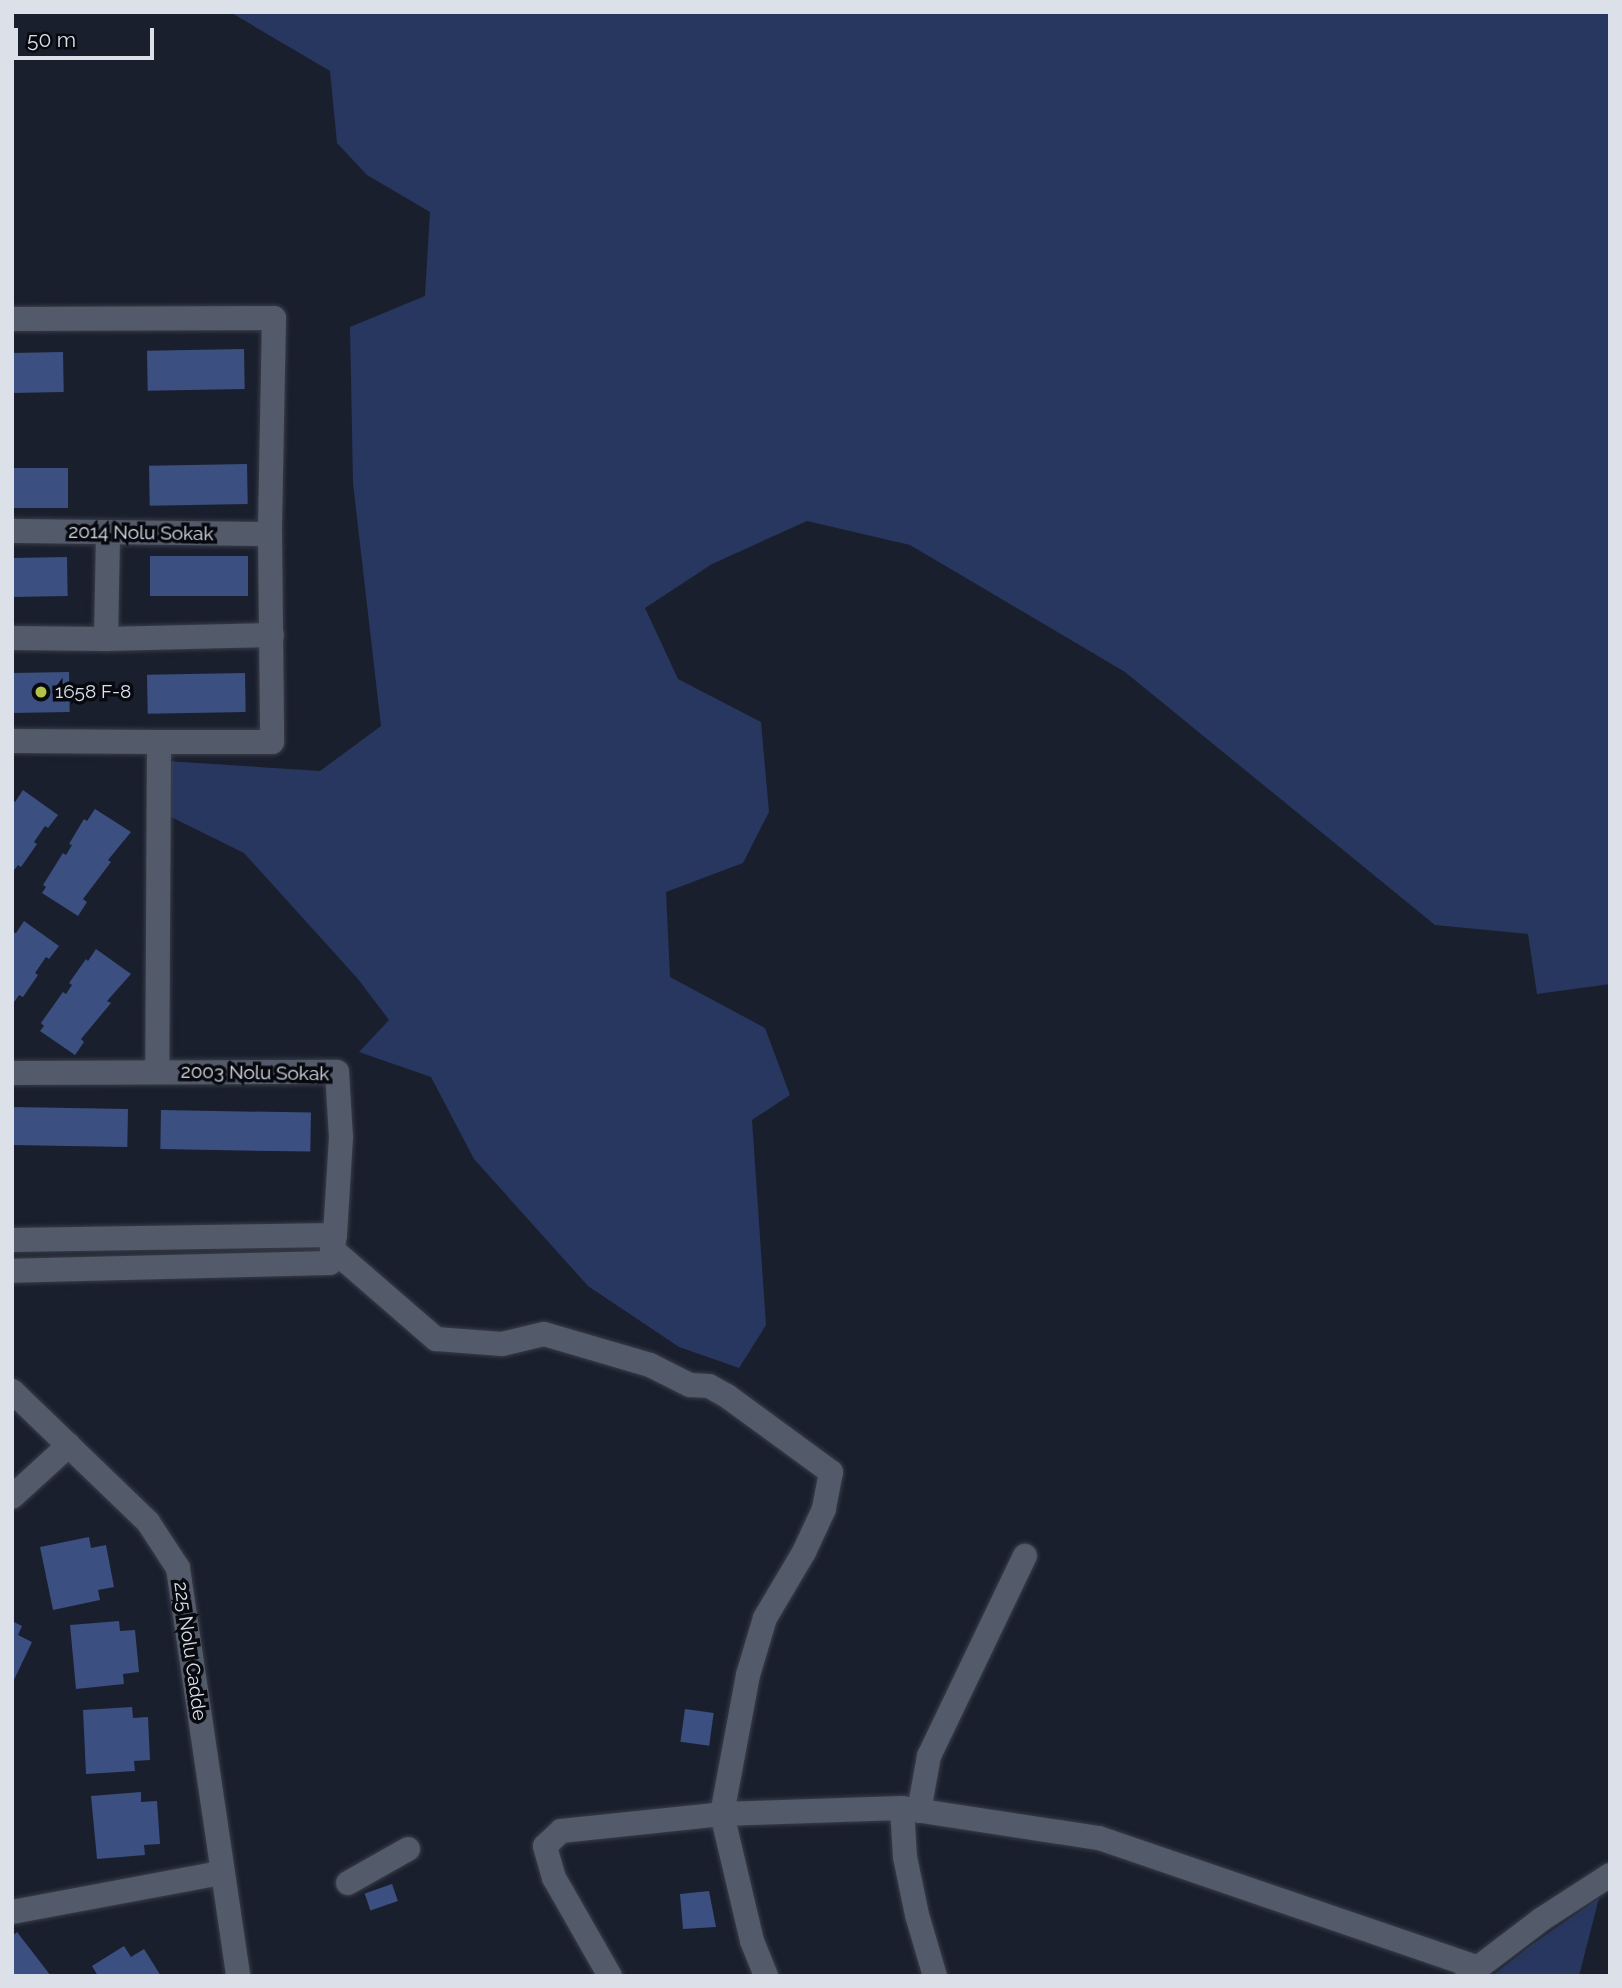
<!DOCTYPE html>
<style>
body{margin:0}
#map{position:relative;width:1622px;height:1988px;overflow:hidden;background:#1a1f2d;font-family:Raleway,sans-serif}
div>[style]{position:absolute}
.green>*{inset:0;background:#273760}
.building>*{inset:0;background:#3b4f80;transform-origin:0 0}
.roads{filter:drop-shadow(0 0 2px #383d48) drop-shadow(0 0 2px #383d48)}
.minor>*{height:24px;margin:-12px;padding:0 12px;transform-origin:12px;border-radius:12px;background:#535a6a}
.dots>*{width:19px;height:19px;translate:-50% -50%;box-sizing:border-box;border:4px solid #07090f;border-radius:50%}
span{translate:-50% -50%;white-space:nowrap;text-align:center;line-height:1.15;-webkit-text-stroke:7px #07090f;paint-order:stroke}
.street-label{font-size:19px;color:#dbe0e9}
.poi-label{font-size:19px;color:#dbe0e9}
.left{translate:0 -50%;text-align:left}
.frame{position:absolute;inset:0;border:14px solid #dbe0e9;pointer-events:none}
.scale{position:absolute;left:14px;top:28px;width:140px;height:32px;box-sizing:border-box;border:4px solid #dbe0e9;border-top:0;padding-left:9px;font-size:21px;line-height:24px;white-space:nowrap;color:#dbe0e9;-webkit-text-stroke:5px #07090f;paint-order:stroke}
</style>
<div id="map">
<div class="green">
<i style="clip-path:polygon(230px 12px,1610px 12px,1610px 984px,1537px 994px,1528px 934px,1435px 925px,1125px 672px,910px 545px,807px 521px,712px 564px,645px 608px,678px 679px,761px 722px,769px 812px,743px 863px,666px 892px,670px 977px,765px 1028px,790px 1095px,752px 1120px,766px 1325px,739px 1368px,679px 1347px,588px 1286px,474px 1159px,431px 1077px,359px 1052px,389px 1020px,358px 979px,244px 853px,167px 815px,166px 761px,320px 771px,381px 726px,353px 483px,350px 327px,425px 296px,430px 212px,367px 175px,337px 143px,330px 71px)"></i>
<i style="clip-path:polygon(1599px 1898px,1579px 1976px,1492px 1976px,1530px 1946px)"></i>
</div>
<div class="building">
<i style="left:244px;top:349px;width:40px;height:97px;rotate:89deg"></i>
<i style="left:63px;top:352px;width:40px;height:51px;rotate:89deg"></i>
<i style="left:247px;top:464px;width:40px;height:98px;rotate:89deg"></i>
<i style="left:68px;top:468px;width:40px;height:56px;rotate:90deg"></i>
<i style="left:248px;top:556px;width:40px;height:98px;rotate:90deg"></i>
<i style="left:67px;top:557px;width:39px;height:55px;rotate:89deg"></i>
<i style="left:69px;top:672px;width:40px;height:57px;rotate:89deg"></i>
<i style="left:245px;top:673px;width:39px;height:98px;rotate:89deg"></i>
<i style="clip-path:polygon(23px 790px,58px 815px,48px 828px,45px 826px,34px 842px,37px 844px,21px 867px,18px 865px,12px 873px,12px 800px,15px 802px)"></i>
<i style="clip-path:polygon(95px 809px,131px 832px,108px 860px,111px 862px,83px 899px,87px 902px,78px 916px,42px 893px,46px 887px,43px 885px,63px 853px,66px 855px,72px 845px,69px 844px,84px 819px,87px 821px)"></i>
<i style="clip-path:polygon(24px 921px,59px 946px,49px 959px,46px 957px,35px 973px,38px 975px,23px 997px,19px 995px,12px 1005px,12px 932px,16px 933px)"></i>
<i style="clip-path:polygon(96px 949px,131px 974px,107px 1001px,111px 1003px,81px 1039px,84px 1042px,75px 1055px,40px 1031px,44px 1026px,41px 1023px,63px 992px,66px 994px,72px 985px,69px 983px,86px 959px,88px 961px)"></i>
<i style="left:12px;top:1107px;width:116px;height:38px;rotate:1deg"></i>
<i style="left:161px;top:1110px;width:150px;height:39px;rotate:1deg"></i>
<i style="clip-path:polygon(89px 1537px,91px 1548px,106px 1545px,114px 1587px,98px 1590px,100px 1600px,53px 1610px,40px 1547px)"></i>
<i style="clip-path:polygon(12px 1621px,22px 1626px,18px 1635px,32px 1642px,12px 1684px)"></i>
<i style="clip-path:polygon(119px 1621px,120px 1631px,135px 1630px,139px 1672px,123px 1674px,124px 1684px,76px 1689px,70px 1625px)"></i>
<i style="clip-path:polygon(132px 1707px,133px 1718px,148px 1717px,150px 1760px,134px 1761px,135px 1771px,86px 1774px,83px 1710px)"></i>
<i style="left:685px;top:1709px;width:29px;height:33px;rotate:8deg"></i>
<i style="clip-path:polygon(141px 1792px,141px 1802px,157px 1801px,160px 1844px,144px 1845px,145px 1855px,97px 1859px,91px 1796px)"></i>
<i style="left:392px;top:1884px;width:18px;height:29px;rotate:71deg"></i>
<i style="clip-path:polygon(709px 1891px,716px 1927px,683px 1929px,680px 1894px)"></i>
<i style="clip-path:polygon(17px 1932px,51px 1976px,12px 1976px,12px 1936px)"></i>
<i style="clip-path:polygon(124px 1946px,131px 1957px,144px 1949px,161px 1976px,98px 1976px,92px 1966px)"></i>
</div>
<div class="roads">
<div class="minor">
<i style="left:12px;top:319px;width:262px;rotate:-0.2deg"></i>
<i style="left:274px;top:318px;width:216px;rotate:91.1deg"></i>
<i style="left:270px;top:534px;width:208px;rotate:89.4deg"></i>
<i style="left:272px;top:742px;width:113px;rotate:180deg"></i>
<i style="left:12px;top:531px;width:258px;rotate:0.7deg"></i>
<i style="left:12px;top:638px;width:94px;rotate:0.6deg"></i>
<i style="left:106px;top:639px;width:166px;rotate:-1.4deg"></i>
<i style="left:106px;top:639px;width:107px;rotate:-88.9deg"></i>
<i style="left:12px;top:741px;width:147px;rotate:0.4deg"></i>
<i style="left:159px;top:742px;width:328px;rotate:90.3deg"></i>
<i style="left:12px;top:1073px;width:325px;rotate:-0.2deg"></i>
<i style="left:337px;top:1072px;width:65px;rotate:86.5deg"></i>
<i style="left:341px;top:1137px;width:98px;rotate:93.5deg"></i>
<i style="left:12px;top:1240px;width:323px;rotate:-0.9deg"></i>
<i style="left:335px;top:1235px;width:28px;rotate:100deg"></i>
<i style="left:330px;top:1263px;width:318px;rotate:178.6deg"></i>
<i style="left:332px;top:1249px;width:138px;rotate:40.9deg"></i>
<i style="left:436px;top:1339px;width:66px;rotate:4.3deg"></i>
<i style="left:502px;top:1344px;width:43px;rotate:-13.4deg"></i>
<i style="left:544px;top:1334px;width:110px;rotate:16.3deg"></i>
<i style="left:650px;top:1365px;width:45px;rotate:26.6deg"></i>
<i style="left:690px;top:1385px;width:19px;rotate:3deg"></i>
<i style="left:709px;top:1386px;width:21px;rotate:29deg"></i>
<i style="left:727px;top:1396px;width:129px;rotate:36.2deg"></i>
<i style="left:831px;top:1472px;width:38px;rotate:101deg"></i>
<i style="left:824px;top:1509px;width:47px;rotate:114.9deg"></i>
<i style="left:804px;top:1552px;width:77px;rotate:120.6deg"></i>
<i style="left:765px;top:1618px;width:59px;rotate:106.6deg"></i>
<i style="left:748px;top:1675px;width:141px;rotate:100.6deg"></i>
<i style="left:722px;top:1814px;width:130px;rotate:76.7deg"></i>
<i style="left:752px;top:1941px;width:38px;rotate:68deg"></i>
<i style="left:12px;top:1391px;width:189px;rotate:43.9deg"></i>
<i style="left:148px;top:1522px;width:55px;rotate:56.9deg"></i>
<i style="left:178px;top:1568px;width:412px;rotate:81.6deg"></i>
<i style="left:12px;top:1497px;width:77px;rotate:-42.4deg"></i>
<i style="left:902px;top:1808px;width:49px;rotate:86.5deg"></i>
<i style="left:905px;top:1857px;width:59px;rotate:78.3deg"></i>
<i style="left:917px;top:1915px;width:64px;rotate:73.6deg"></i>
<i style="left:919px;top:1811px;width:56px;rotate:-79.7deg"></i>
<i style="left:929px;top:1756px;width:222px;rotate:-64.4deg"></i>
<i style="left:348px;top:1883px;width:69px;rotate:-29.5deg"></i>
<i style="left:12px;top:1912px;width:213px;rotate:-10.6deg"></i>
<i style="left:610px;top:1976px;width:113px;rotate:-119.7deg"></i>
<i style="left:554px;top:1878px;width:33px;rotate:-106deg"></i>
<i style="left:545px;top:1846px;width:22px;rotate:-43deg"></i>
<i style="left:561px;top:1831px;width:162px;rotate:-6deg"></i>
<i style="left:722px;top:1814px;width:180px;rotate:-1.9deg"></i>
<i style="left:902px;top:1808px;width:199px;rotate:8.7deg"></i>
<i style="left:1099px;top:1838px;width:398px;rotate:18.9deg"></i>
<i style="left:1467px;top:1976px;width:94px;rotate:-37.2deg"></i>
<i style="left:1542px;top:1919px;width:81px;rotate:-32.9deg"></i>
</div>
</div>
<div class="dots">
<i style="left:41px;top:692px;background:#b4c24b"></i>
</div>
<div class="street-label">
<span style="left:141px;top:533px;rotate:1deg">2014 Nolu Sokak</span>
<span style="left:255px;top:1073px;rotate:1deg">2003 Nolu Sokak</span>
<span style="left:190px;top:1651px;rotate:82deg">225 Nolu Cadde</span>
</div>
<div class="poi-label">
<span class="left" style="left:55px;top:692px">1658 F-8</span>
</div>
<div class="frame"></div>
<div class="scale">50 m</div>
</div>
